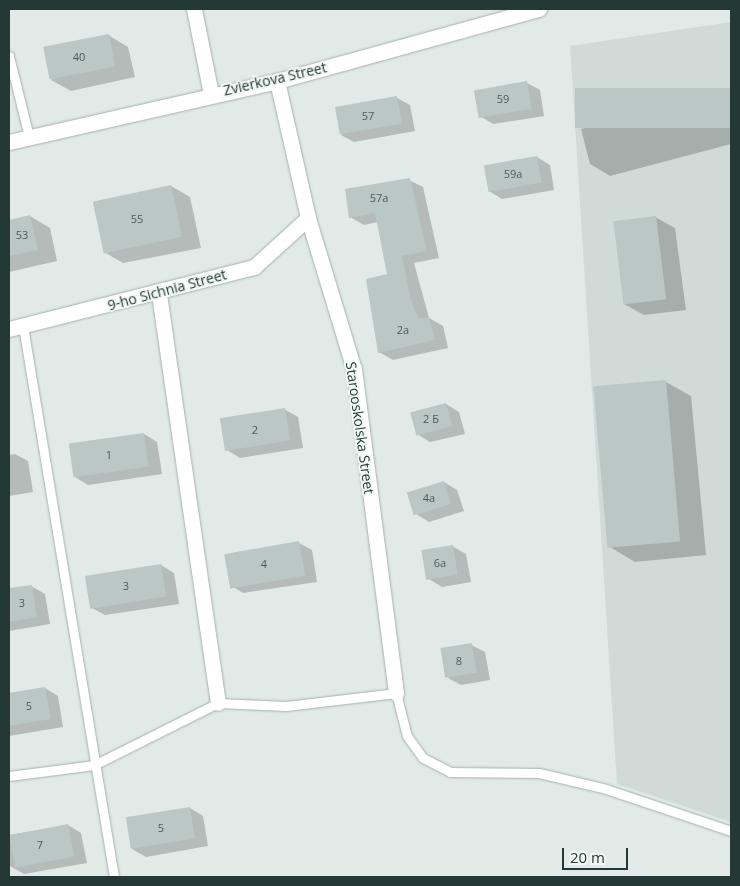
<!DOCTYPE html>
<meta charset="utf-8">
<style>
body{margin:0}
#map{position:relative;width:740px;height:886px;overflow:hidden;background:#e1eae7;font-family:"Open Sans",sans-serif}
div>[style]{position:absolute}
.built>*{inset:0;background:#d0dad7}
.shadow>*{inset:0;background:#0003}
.building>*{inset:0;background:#bac7c4;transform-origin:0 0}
.roads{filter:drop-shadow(0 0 1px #a5b1ae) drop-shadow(0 0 1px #a5b1ae)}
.lane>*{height:9px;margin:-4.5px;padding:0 4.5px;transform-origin:4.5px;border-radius:4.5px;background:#fff}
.street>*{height:15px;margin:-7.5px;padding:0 7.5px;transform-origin:7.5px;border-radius:7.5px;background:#fff}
.secondary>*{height:15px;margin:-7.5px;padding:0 7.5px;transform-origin:7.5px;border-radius:7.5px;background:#fff}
span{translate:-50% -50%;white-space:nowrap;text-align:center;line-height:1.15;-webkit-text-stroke:4px #f1f7f5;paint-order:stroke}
.number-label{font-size:11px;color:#4a5c5a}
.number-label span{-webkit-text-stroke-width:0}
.street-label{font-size:14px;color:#243936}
.frame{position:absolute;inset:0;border:10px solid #243936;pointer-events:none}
.scale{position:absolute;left:562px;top:848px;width:66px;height:22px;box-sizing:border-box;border:2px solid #243936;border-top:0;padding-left:6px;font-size:15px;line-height:18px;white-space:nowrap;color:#243936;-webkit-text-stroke:4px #f1f7f5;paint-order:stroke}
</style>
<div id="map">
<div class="built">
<i style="clip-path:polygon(731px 22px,731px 822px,617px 784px,570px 46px)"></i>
</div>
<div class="shadow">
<i style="clip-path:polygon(108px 35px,128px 47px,135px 77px,71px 91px,51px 80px)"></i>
<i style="clip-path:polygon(527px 83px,540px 90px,544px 116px,493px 124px,480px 116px)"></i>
<i style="clip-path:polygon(731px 89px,731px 144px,610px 176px,590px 164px,581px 129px)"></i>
<i style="clip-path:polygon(397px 98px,410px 105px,415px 131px,354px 142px,341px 135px)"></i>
<i style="clip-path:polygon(537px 157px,550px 165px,554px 190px,502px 199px,489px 191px)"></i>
<i style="clip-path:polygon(409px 180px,423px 187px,439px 258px,414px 263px,429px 318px,443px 326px,448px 348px,393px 360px,379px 352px,389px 275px,378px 222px,364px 225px,350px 217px)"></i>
<i style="clip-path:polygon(171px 186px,190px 197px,201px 248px,123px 263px,104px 252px)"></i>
<i style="clip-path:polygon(30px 216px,50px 228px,57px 261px,9px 272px,9px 221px)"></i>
<i style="clip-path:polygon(655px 217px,675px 228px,686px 310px,644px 315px,624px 304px)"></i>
<i style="clip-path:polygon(666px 382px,691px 396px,706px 555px,635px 562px,610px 547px)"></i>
<i style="clip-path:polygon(446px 404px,459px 412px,465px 434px,430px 442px,417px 434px)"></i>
<i style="clip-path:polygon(284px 409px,298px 417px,303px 448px,240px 458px,227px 450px)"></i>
<i style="clip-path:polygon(144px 434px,157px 442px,162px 474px,88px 485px,75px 477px)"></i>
<i style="clip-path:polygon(15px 454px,28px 461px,33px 492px,9px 496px,9px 455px)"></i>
<i style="clip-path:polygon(444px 482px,457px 490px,464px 511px,429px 522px,416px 514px)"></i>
<i style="clip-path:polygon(299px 543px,312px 550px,317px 582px,243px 593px,230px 585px)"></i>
<i style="clip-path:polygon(452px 546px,466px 554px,471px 582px,442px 587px,429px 579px)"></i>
<i style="clip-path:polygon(161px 565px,174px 573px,179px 604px,105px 615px,92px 608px)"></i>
<i style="clip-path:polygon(31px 586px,45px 594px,50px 624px,9px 631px,9px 590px)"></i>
<i style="clip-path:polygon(471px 645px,485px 652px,490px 680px,461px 685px,448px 678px)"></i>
<i style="clip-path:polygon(45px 688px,58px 696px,63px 727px,9px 736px,9px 694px)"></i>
<i style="clip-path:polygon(190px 808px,203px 816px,208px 846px,146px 857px,132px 849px)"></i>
<i style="clip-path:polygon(68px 825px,81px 833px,87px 863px,24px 874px,10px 866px,9px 835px)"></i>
</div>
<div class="building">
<i style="left:109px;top:34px;width:33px;height:67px;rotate:79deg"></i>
<i style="left:527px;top:81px;width:28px;height:54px;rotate:80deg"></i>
<i style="left:731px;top:88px;width:40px;height:156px;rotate:90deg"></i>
<i style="left:397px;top:96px;width:28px;height:63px;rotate:80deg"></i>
<i style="left:537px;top:156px;width:27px;height:54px;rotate:80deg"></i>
<i style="clip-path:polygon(410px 178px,427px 251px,402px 256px,411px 301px,419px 319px,429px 317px,435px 340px,378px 353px,366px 279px,387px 274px,375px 213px,349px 218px,345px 189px)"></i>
<i style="left:171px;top:185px;width:53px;height:80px;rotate:78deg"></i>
<i style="clip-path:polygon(30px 215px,38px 250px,9px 256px,9px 220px)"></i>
<i style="left:656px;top:216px;width:84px;height:43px;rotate:83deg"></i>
<i style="left:666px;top:380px;width:162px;height:73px;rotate:85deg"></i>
<i style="left:446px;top:403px;width:24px;height:37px;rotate:75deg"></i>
<i style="left:285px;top:408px;width:33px;height:66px;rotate:81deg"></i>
<i style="left:144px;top:433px;width:34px;height:76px;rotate:82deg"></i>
<i style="left:444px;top:481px;width:24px;height:39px;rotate:73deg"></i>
<i style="left:299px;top:541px;width:35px;height:76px;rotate:80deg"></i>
<i style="left:453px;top:545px;width:30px;height:32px;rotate:81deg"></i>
<i style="left:161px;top:564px;width:33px;height:77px;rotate:81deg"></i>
<i style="clip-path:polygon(32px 585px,37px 617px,9px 622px,9px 588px)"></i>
<i style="left:472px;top:643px;width:30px;height:32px;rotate:81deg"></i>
<i style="clip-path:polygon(45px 687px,51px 719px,9px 726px,9px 693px)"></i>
<i style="left:190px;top:807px;width:32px;height:65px;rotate:81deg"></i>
<i style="left:68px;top:824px;width:33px;height:60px;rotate:79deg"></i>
</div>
<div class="roads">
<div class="lane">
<i style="left:9px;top:56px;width:83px;rotate:76.1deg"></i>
<i style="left:23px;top:326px;width:558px;rotate:80.62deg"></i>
<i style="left:9px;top:776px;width:86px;rotate:-7.4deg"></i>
<i style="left:94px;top:765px;width:139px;rotate:-26.6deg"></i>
<i style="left:218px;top:703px;width:68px;rotate:2.5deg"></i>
<i style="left:286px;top:706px;width:111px;rotate:-6.7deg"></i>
<i style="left:396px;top:693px;width:44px;rotate:75.7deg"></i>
<i style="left:407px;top:736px;width:27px;rotate:54deg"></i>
<i style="left:423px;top:758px;width:30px;rotate:27deg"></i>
<i style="left:450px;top:772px;width:89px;rotate:0.6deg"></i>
<i style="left:539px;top:773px;width:69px;rotate:13.4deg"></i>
<i style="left:606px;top:789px;width:132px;rotate:18.6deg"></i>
</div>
<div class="street">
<i style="left:194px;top:9px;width:87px;rotate:78.7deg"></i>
<i style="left:277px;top:81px;width:140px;rotate:77.2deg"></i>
<i style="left:308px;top:218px;width:158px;rotate:73.1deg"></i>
<i style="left:354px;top:369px;width:327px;rotate:82.6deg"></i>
<i style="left:159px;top:294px;width:413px;rotate:81.8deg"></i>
<i style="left:9px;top:329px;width:253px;rotate:-14.2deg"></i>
<i style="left:254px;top:267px;width:73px;rotate:-42.2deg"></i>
</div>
<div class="secondary">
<i style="left:9px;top:142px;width:275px;rotate:-12.8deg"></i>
<i style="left:277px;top:81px;width:272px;rotate:-15.4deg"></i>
</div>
</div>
<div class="number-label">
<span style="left:79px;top:57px">40</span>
<span style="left:503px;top:99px">59</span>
<span style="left:368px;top:116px">57</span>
<span style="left:513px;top:174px">59а</span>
<span style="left:379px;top:198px">57а</span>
<span style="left:137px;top:219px">55</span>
<span style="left:22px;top:235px">53</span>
<span style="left:403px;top:330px">2а</span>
<span style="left:431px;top:419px">2 Б</span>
<span style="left:255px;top:430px">2</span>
<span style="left:109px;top:455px">1</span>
<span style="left:429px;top:498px">4а</span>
<span style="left:440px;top:563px">6а</span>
<span style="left:264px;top:564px">4</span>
<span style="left:126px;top:586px">3</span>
<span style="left:22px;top:603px">3</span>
<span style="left:459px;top:661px">8</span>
<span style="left:29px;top:706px">5</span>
<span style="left:161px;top:828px">5</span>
<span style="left:40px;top:845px">7</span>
</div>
<div class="street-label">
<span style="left:275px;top:79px;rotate:-13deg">Zvierkova Street</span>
<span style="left:167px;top:290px;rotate:-15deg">9-ho Sichnia Street</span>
<span style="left:360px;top:428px;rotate:82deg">Starooskolska Street</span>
</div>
<div class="frame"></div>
<div class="scale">20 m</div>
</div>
